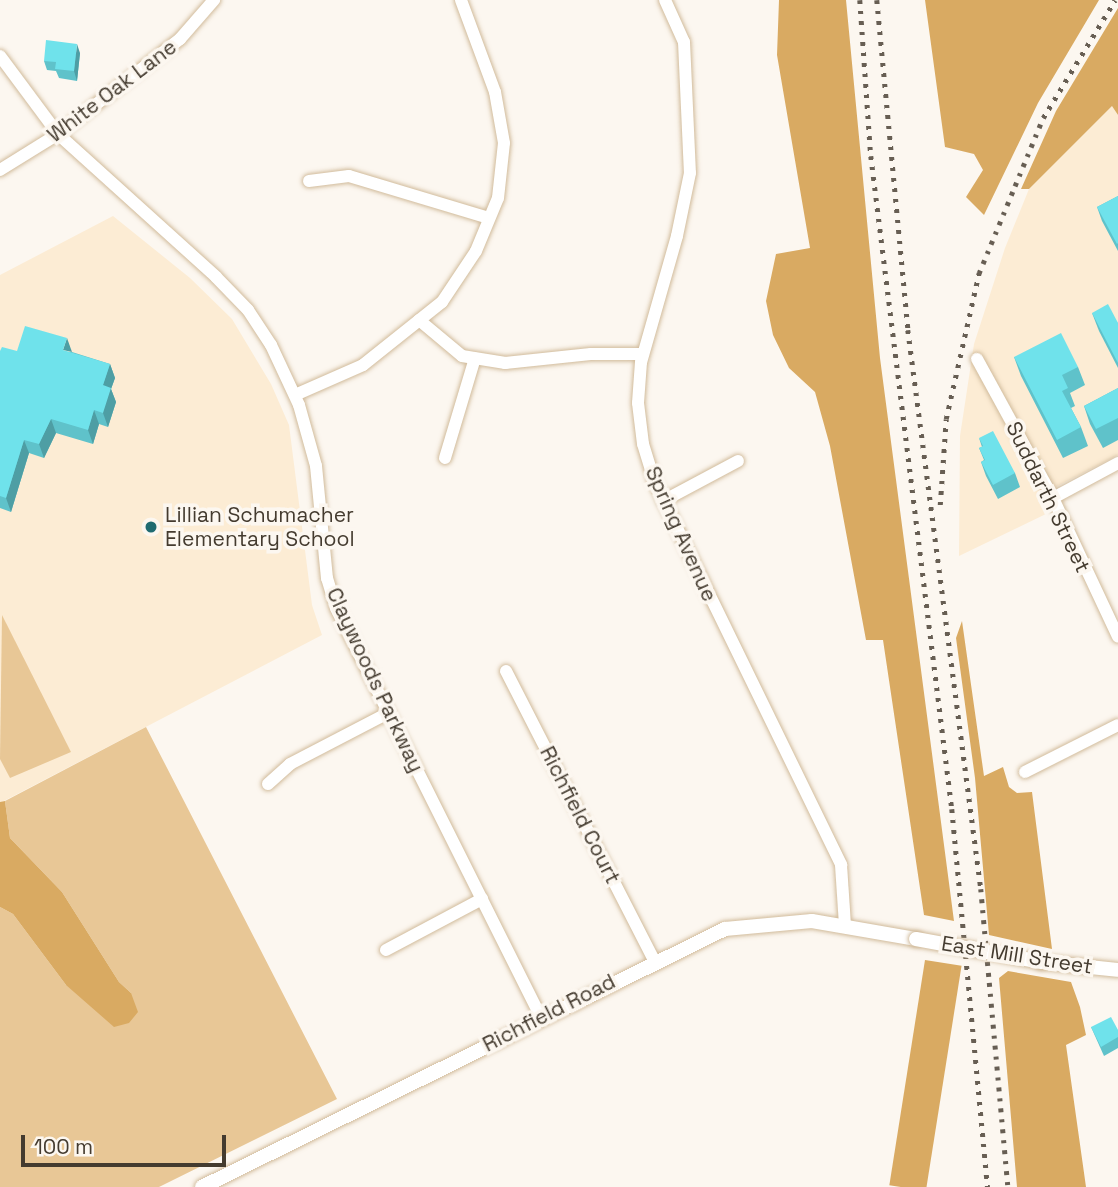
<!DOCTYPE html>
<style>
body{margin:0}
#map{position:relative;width:1118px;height:1187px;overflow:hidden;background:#fcf7f0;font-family:"Space Grotesk",sans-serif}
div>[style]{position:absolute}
.built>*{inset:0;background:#fcecd4}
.green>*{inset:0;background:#e8c796}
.forest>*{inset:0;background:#d9aa62;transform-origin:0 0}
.roads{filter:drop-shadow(0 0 2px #d1bb9b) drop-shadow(0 0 2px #d1bb9b)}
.minor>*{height:12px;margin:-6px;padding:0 6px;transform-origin:6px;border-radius:6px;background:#fff}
.tertiary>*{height:14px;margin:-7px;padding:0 7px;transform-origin:7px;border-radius:7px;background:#fff}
.rail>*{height:4.5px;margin-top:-2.25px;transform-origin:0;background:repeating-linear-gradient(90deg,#675e53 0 3.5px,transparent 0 10.5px)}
.bridges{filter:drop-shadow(0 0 2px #d1bb9b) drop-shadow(0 0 2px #d1bb9b)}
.tertiary-bridge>*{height:14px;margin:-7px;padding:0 7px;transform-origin:7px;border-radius:7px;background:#fff}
.wall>*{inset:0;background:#5fc2ca}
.shaded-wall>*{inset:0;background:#4e9ea4}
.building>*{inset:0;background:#6fe2eb}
.dots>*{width:19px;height:19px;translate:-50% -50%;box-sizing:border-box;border:4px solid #fcf7f0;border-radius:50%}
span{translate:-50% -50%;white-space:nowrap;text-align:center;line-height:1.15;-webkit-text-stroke:7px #fcf7f0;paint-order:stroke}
.street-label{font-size:21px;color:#443b2f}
.poi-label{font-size:21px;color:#443b2f}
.left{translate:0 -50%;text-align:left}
.scale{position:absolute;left:21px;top:1135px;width:205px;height:32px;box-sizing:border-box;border:4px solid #443b2f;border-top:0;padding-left:9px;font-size:21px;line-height:24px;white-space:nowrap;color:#443b2f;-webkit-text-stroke:5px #fcf7f0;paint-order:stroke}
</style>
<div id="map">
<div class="built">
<i style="clip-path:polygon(1113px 105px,1118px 115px,1118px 455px,1040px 495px,1048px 513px,959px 556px,960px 436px,974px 344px,1005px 248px,1029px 189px)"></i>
<i style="clip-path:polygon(113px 216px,190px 278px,232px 319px,271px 384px,289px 425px,312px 605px,322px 635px,0 803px,0 275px)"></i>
</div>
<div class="green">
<i style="clip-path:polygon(2px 615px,71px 752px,10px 778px,0 759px)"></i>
<i style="clip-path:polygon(146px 727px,337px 1099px,159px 1187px,0 1187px,0 907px,13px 914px,66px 985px,131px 993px,119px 982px,62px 892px,10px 838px,5px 801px)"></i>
</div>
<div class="forest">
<i style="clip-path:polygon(779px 0,846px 0,880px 358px,954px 921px,924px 915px,883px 640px,866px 640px,830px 446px,815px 392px,789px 368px,773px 335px,766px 301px,776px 254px,810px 248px,777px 55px)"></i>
<i style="clip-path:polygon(925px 0,1099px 0,1038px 103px,984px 215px,966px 197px,983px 170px,974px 154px,945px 147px)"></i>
<i style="clip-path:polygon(1118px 8px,1118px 115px,1112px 106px,1029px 189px,1021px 189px,1056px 111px)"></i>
<i style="clip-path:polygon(962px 621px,984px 776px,1003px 767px,1009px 787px,1017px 793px,1032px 792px,1052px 949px,989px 935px,975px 778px,956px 638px)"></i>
<i style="clip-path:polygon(5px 801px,10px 838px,62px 892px,119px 982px,131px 993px,138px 1012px,129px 1023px,114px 1027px,66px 985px,13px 914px,0 907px,0 802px)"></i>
<i style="left:925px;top:960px;width:37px;height:228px;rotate:9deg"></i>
<i style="clip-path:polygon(1008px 971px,1071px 982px,1080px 1007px,1086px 1035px,1066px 1045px,1086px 1187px,1017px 1187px,999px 978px)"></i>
</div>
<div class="roads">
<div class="minor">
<i style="left:665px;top:0;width:46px;rotate:65.7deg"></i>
<i style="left:684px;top:42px;width:131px;rotate:87.4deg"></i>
<i style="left:690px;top:173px;width:64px;rotate:101.7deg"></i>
<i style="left:677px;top:236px;width:131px;rotate:105.9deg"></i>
<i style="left:641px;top:362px;width:41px;rotate:94.2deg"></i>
<i style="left:638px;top:403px;width:41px;rotate:83deg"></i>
<i style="left:643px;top:444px;width:41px;rotate:72.9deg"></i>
<i style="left:655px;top:483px;width:425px;rotate:64deg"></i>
<i style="left:841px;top:865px;width:61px;rotate:86.2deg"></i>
<i style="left:0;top:56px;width:97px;rotate:53.4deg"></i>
<i style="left:58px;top:134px;width:213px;rotate:42.1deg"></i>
<i style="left:216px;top:277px;width:46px;rotate:45.9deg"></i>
<i style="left:248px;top:310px;width:42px;rotate:56.7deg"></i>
<i style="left:271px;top:345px;width:66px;rotate:65deg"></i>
<i style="left:299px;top:405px;width:63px;rotate:74.4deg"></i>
<i style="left:316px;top:466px;width:113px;rotate:84.4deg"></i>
<i style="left:327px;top:578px;width:31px;rotate:73deg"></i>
<i style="left:336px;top:608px;width:457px;rotate:63.4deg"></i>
<i style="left:0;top:170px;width:68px;rotate:-31.8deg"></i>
<i style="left:58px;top:134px;width:155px;rotate:-37.9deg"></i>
<i style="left:180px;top:39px;width:52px;rotate:-48.9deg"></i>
<i style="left:309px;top:181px;width:40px;rotate:-7.1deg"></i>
<i style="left:349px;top:176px;width:146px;rotate:16.7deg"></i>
<i style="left:419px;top:320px;width:56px;rotate:39.9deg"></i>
<i style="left:462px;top:356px;width:44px;rotate:9.2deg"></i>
<i style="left:505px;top:363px;width:86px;rotate:-6deg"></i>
<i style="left:591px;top:354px;width:52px"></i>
<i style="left:977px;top:359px;width:158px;rotate:61.3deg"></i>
<i style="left:1053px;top:498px;width:153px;rotate:64.9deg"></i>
<i style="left:295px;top:395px;width:74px;rotate:-23.8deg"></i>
<i style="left:363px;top:365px;width:101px;rotate:-38.6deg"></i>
<i style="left:442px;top:302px;width:61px;rotate:-56.3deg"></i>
<i style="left:476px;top:251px;width:57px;rotate:-67.5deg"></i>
<i style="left:498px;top:198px;width:55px;rotate:-83.8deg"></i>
<i style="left:504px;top:143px;width:52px;rotate:-100deg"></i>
<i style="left:495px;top:92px;width:98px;rotate:-110.3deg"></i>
<i style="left:445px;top:458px;width:104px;rotate:-73.3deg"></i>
<i style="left:1053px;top:498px;width:74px;rotate:-28.3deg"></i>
<i style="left:663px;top:501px;width:85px;rotate:-28.1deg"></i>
<i style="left:506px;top:671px;width:325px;rotate:62.9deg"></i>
<i style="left:1025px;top:772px;width:104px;rotate:-26.8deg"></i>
<i style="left:268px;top:784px;width:30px;rotate:-42deg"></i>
<i style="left:290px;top:764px;width:110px;rotate:-27.5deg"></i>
<i style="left:386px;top:950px;width:109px;rotate:-28deg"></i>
</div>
<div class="tertiary">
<i style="left:1041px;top:962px;width:77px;rotate:5.9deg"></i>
<i style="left:202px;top:1187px;width:583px;rotate:-26.26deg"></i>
<i style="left:725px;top:929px;width:87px;rotate:-5.3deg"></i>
<i style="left:812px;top:921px;width:106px;rotate:9.8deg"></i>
</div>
</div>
<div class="rail">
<i style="left:860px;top:0;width:156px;rotate:86deg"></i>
<i style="left:871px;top:156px;width:658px;rotate:82.93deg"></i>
<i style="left:952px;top:809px;width:380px;rotate:84.6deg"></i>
<i style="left:877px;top:0;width:331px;rotate:84.6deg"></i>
<i style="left:908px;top:330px;width:564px;rotate:82.56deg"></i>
<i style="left:981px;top:889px;width:299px;rotate:84.8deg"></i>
<i style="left:940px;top:505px;width:86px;rotate:-86deg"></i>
<i style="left:946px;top:419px;width:150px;rotate:-77.3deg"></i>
<i style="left:979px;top:273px;width:168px;rotate:-67.6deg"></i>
<i style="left:1043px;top:118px;width:138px;rotate:-58.6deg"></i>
</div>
<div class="bridges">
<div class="tertiary-bridge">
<i style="left:916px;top:939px;width:127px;rotate:10.4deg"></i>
</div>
</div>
<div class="wall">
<i style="clip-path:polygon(80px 53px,77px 81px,59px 78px,56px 71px,47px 70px,44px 61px)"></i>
<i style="clip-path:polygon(1118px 196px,1118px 251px,1102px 221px,1097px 207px)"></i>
<i style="clip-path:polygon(1092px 313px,1118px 323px,1118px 368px,1099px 331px)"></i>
<i style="clip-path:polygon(0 351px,72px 352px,110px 364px,115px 378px,111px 389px,116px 402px,108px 427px,99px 424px,93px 444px,56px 433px,44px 458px,29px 453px,11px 512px,0 508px)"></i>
<i style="clip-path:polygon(1014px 357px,1078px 367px,1085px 385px,1070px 393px,1075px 406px,1071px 408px,1081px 427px,1088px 446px,1063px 458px,1021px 376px)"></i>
<i style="clip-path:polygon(1118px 388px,1118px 440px,1103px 448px,1090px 424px,1084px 406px)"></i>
<i style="clip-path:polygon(979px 438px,1015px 473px,1020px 487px,998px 499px,986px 476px,981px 462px,984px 460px,979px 448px,982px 447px)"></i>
<i style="clip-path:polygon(1091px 1027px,1118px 1030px,1118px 1048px,1104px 1056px)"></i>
</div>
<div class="shaded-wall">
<i style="clip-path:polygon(77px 44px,80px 53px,77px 81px,74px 71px)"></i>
<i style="clip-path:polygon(67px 338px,72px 352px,63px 350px)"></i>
<i style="clip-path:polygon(110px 364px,115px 378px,111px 389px,116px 402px,108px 427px,103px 413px,103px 385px)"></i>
<i style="clip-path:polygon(94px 410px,99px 424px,93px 444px,88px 430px)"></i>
<i style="clip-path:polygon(51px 419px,56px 433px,44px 458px,39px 444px)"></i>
<i style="clip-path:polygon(24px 440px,29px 453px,11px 512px,6px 498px)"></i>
</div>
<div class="building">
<i style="clip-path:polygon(46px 40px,77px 44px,74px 71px,55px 69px,56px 62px,44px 61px)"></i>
<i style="clip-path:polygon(1118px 196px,1118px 243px,1117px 244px,1097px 207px)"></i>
<i style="clip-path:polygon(1108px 304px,1118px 323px,1118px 363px,1092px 313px)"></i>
<i style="clip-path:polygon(25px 326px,67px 338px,63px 350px,110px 364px,103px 385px,111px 388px,103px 413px,94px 410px,88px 430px,51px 419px,39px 444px,24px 440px,6px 498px,0 496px,0 351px,2px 347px,17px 351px)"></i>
<i style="clip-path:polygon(1061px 333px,1078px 367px,1062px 375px,1068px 388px,1062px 391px,1081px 427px,1057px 440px,1014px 357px)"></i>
<i style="clip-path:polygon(1118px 388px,1118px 418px,1096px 429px,1084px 406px)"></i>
<i style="clip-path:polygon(993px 431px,1015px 473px,993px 485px,981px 462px,985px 460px,979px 448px,983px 446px,979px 438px)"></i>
<i style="clip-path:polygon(1111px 1017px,1118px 1030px,1118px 1037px,1101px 1047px,1091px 1027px)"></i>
</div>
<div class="dots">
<i style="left:151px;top:527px;background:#1f6b71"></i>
</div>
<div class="street-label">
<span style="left:112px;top:91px;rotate:-37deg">White Oak Lane</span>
<span style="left:1048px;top:497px;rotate:64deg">Suddarth Street</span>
<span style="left:681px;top:534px;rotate:66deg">Spring Avenue</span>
<span style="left:375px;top:680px;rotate:65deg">Claywoods Parkway</span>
<span style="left:580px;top:815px;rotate:63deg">Richfield Court</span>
<span style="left:1017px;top:955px;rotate:9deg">East Mill Street</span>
<span style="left:549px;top:1013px;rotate:-27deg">Richfield Road</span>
</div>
<div class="poi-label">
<span class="left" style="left:165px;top:527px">Lillian Schumacher<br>Elementary School</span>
</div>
<div class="scale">100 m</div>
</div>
